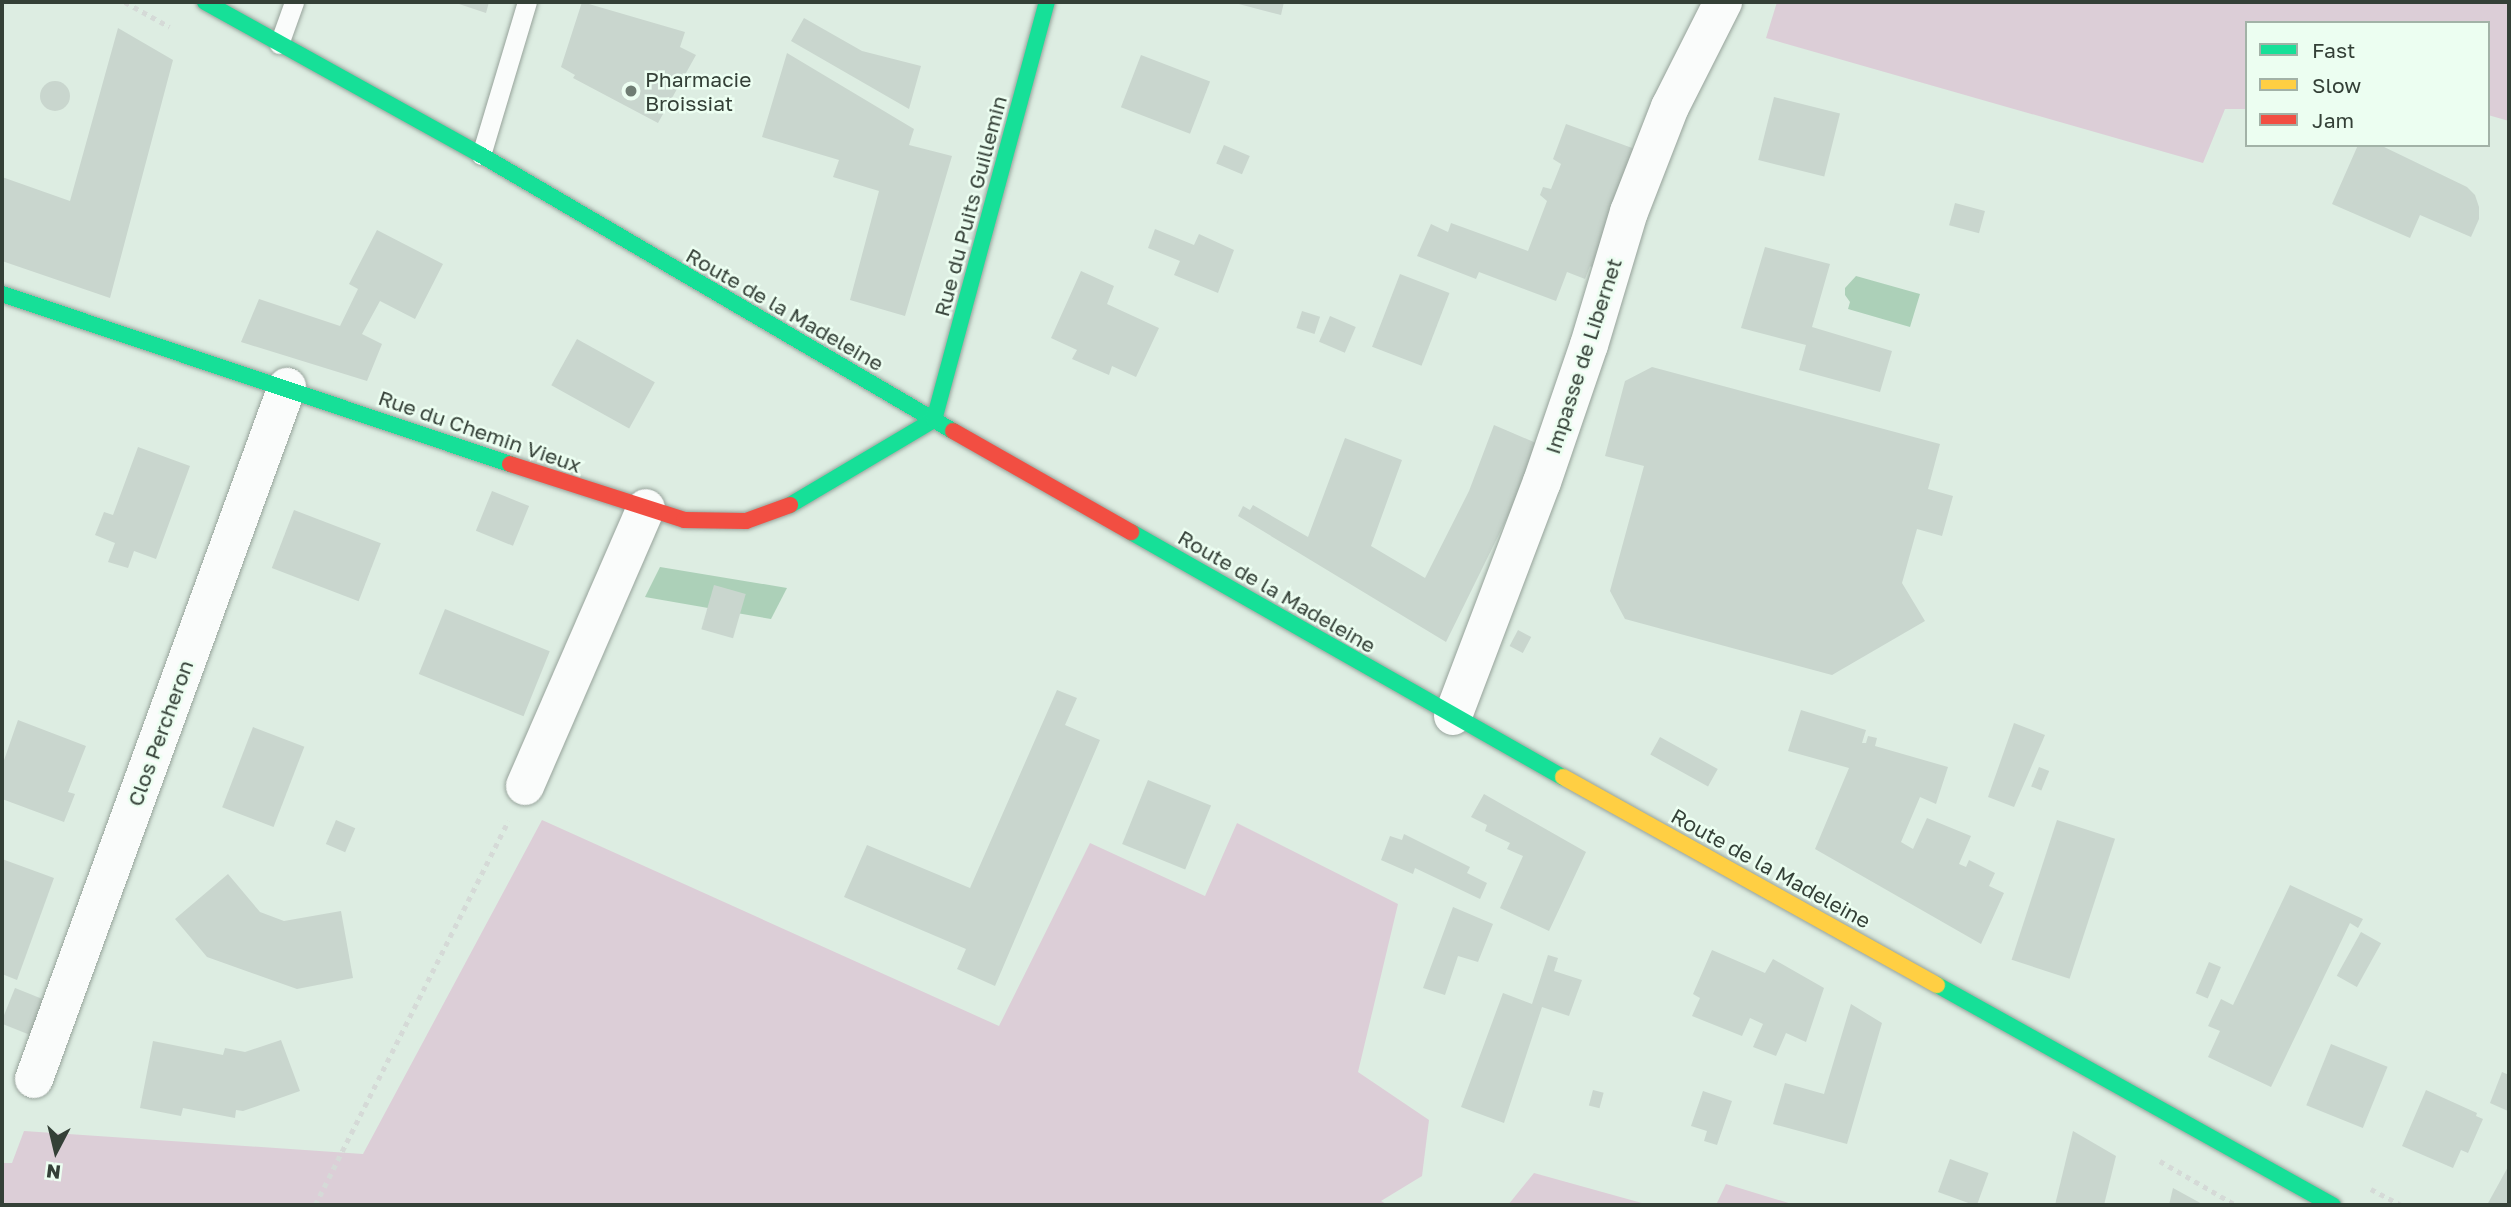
<!DOCTYPE html>
<style>
body{margin:0}
#map{position:relative;width:2511px;height:1207px;overflow:hidden;background:#ddede2;font-family:"Golos Text",sans-serif}
div>[style]{position:absolute}
.green>*{inset:0;background:#dcced7}
.water>*{inset:0;background:#acd0b8}
.building>*{inset:0;background:#c9d6ce;transform-origin:0 0}
.round{border-radius:50%}
.path>*{height:4.5px;margin-top:-2.25px;transform-origin:0;background:repeating-linear-gradient(90deg,#d5dad7 0 5px,transparent 0 10px)}
.roads{filter:drop-shadow(0 0 2px #97a39b) drop-shadow(0 0 2px #97a39b)}
.lane>*{height:19px;margin:-9.5px;padding:0 9.5px;transform-origin:9.5px;border-radius:9.5px;background:#fafcfb}
.street>*{height:38px;margin:-19px;padding:0 19px;transform-origin:19px;border-radius:19px;background:#fafcfb}
.fast>*{height:16px;margin:-8px;padding:0 8px;transform-origin:8px;border-radius:8px;background:#16e098}
.slow>*{height:16px;margin:-8px;padding:0 8px;transform-origin:8px;border-radius:8px;background:#ffcf43}
.jam>*{height:16px;margin:-8px;padding:0 8px;transform-origin:8px;border-radius:8px;background:#f24e42}
.dots>*{width:19px;height:19px;translate:-50% -50%;box-sizing:border-box;border:4px solid #ecfef1;border-radius:50%}
span{translate:-50% -50%;white-space:nowrap;text-align:center;line-height:1.15;-webkit-text-stroke:5px #ecfef1;paint-order:stroke}
.poi-label{font-size:21px;color:#344037}
.left{translate:0 -50%;text-align:left}
.street-label{font-size:21px;color:#344037}
.frame{position:absolute;inset:0;border:4px solid #344037;pointer-events:none}
.legend{position:absolute;left:2245px;top:21px;width:245px;height:126px;box-sizing:border-box;background:#ecfef1;border:2px solid #a2b2a7;margin:0;padding:9px 12px;list-style:none;font-size:21px;color:#344037}
.legend li{display:flex;align-items:center;gap:14px;height:35px}
.legend b{width:35px;border:2px solid #a2b2a7}
.north{position:absolute;left:21px;top:1116px;width:70px;height:70px;-webkit-text-stroke:5px #ecfef1;paint-order:stroke;rotate:187deg;font-size:19px;font-weight:700;line-height:28px;text-align:center;color:#344037}
.north::after{content:'';display:block;margin:auto;width:24px;height:32px;background:#344037;clip-path:polygon(50% 0,100% 100%,50% 72%,0 100%)}
</style>
<div id="map">
<div class="green">
<i style="clip-path:polygon(1777px 2px,2509px 2px,2509px 121px,2488px 115px,2488px 23px,2247px 23px,2247px 109px,2225px 109px,2203px 163px,1766px 38px)"></i>
<i style="clip-path:polygon(542px 820px,999px 1026px,1090px 843px,1205px 896px,1237px 823px,1398px 904px,1358px 1072px,1429px 1120px,1422px 1176px,1381px 1201px,1388px 1205px,2px 1205px,2px 1163px,12px 1163px,24px 1131px,363px 1154px)"></i>
<i style="clip-path:polygon(1534px 1173px,1649px 1205px,1508px 1205px)"></i>
<i style="clip-path:polygon(1726px 1184px,1795px 1205px,1716px 1205px)"></i>
</div>
<div class="water">
<i style="clip-path:polygon(1856px 276px,1920px 294px,1910px 327px,1848px 309px,1850px 302px,1845px 295px,1845px 288px)"></i>
<i style="clip-path:polygon(660px 567px,787px 588px,771px 619px,645px 597px)"></i>
</div>
<div class="building">
<i style="clip-path:polygon(453px 2px,489px 2px,486px 13px)"></i>
<i style="clip-path:polygon(582px 2px,685px 32px,680px 47px,696px 55px,658px 123px,573px 78px,575px 75px,561px 67px)"></i>
<i style="clip-path:polygon(1231px 2px,1284px 2px,1281px 15px)"></i>
<i style="clip-path:polygon(804px 18px,862px 51px,921px 66px,909px 109px,791px 41px)"></i>
<i style="clip-path:polygon(118px 28px,173px 60px,110px 298px,2px 261px,2px 177px,70px 201px)"></i>
<i style="clip-path:polygon(787px 53px,914px 129px,909px 145px,952px 156px,905px 316px,850px 300px,879px 191px,833px 177px,839px 160px,762px 137px)"></i>
<i style="left:1141px;top:55px;width:74px;height:56px;rotate:21deg"></i>
<i class="round" style="left:40px;top:81px;width:30px;height:30px"></i>
<i style="left:1774px;top:97px;width:68px;height:65px;rotate:14deg"></i>
<i style="clip-path:polygon(1566px 124px,1635px 149px,1593px 268px,1590px 266px,1585px 279px,1567px 272px,1556px 301px,1479px 272px,1476px 279px,1417px 256px,1431px 224px,1448px 232px,1451px 223px,1528px 251px,1547px 201px,1540px 195px,1543px 187px,1551px 189px,1561px 164px,1553px 159px)"></i>
<i style="left:1224px;top:145px;width:28px;height:20px;rotate:23deg"></i>
<i style="clip-path:polygon(2358px 145px,2380px 145px,2467px 187px,2475px 195px,2479px 207px,2479px 219px,2471px 237px,2420px 215px,2410px 238px,2332px 204px)"></i>
<i style="left:1955px;top:203px;width:31px;height:23px;rotate:15deg"></i>
<i style="clip-path:polygon(1155px 229px,1194px 245px,1199px 234px,1234px 250px,1218px 293px,1174px 275px,1180px 261px,1148px 248px)"></i>
<i style="clip-path:polygon(377px 230px,443px 264px,415px 319px,380px 301px,362px 334px,382px 344px,367px 381px,241px 342px,259px 299px,340px 326px,358px 289px,349px 284px)"></i>
<i style="clip-path:polygon(1765px 247px,1830px 264px,1812px 327px,1892px 351px,1880px 392px,1799px 370px,1806px 345px,1741px 328px)"></i>
<i style="clip-path:polygon(1081px 271px,1114px 286px,1107px 304px,1159px 328px,1136px 377px,1112px 366px,1109px 375px,1072px 359px,1077px 350px,1051px 338px)"></i>
<i style="left:1400px;top:274px;width:53px;height:78px;rotate:21deg"></i>
<i style="left:1302px;top:311px;width:19px;height:18px;rotate:18deg"></i>
<i style="left:1330px;top:316px;width:28px;height:28px;rotate:23deg"></i>
<i style="left:577px;top:339px;width:89px;height:53px;rotate:29deg"></i>
<i style="clip-path:polygon(1652px 367px,1940px 444px,1928px 489px,1953px 496px,1942px 536px,1917px 529px,1902px 583px,1925px 621px,1832px 675px,1625px 619px,1610px 591px,1644px 466px,1605px 456px,1625px 381px)"></i>
<i style="clip-path:polygon(1494px 425px,1536px 443px,1511px 510px,1446px 642px,1238px 516px,1243px 506px,1250px 510px,1253px 505px,1308px 537px,1345px 438px,1402px 460px,1371px 546px,1425px 578px,1469px 491px)"></i>
<i style="clip-path:polygon(138px 447px,190px 466px,156px 559px,134px 551px,128px 568px,108px 562px,115px 543px,95px 535px,104px 512px,113px 515px)"></i>
<i style="left:492px;top:491px;width:40px;height:43px;rotate:22deg"></i>
<i style="left:294px;top:510px;width:93px;height:62px;rotate:21deg"></i>
<i style="left:714px;top:585px;width:33px;height:46px;rotate:16deg"></i>
<i style="left:445px;top:609px;width:113px;height:70px;rotate:22deg"></i>
<i style="left:1518px;top:630px;width:15px;height:18px;rotate:28deg"></i>
<i style="clip-path:polygon(1057px 690px,1077px 698px,1065px 725px,1100px 740px,995px 986px,957px 969px,966px 949px,844px 897px,867px 845px,970px 888px)"></i>
<i style="clip-path:polygon(1801px 710px,1866px 730px,1862px 743px,1866px 743px,1868px 736px,1877px 738px,1875px 746px,1948px 767px,1936px 804px,1920px 797px,1901px 842px,1913px 849px,1927px 818px,1971px 836px,1959px 864px,1966px 867px,1969px 860px,1995px 873px,1989px 886px,2004px 893px,1981px 944px,1815px 849px,1849px 768px,1788px 751px)"></i>
<i style="clip-path:polygon(18px 720px,86px 746px,68px 792px,75px 794px,64px 822px,2px 799px,2px 766px)"></i>
<i style="clip-path:polygon(2014px 723px,2045px 735px,2014px 807px,1988px 797px)"></i>
<i style="left:253px;top:727px;width:55px;height:86px;rotate:21deg"></i>
<i style="left:1660px;top:737px;width:66px;height:20px;rotate:29deg"></i>
<i style="left:2039px;top:767px;width:11px;height:21px;rotate:22deg"></i>
<i style="left:1148px;top:780px;width:68px;height:69px;rotate:22deg"></i>
<i style="clip-path:polygon(1484px 794px,1586px 852px,1549px 931px,1500px 908px,1523px 856px,1507px 849px,1510px 843px,1485px 831px,1487px 825px,1471px 817px)"></i>
<i style="left:336px;top:820px;width:21px;height:26px;rotate:23deg"></i>
<i style="left:2057px;top:820px;width:61px;height:147px;rotate:18deg"></i>
<i style="clip-path:polygon(1404px 834px,1470px 867px,1467px 873px,1487px 883px,1480px 899px,1415px 868px,1413px 874px,1381px 860px,1390px 836px,1402px 840px)"></i>
<i style="clip-path:polygon(2px 859px,54px 878px,17px 980px,2px 974px)"></i>
<i style="clip-path:polygon(228px 874px,260px 912px,284px 921px,341px 911px,353px 978px,297px 989px,207px 957px,175px 919px)"></i>
<i style="clip-path:polygon(2290px 885px,2363px 919px,2358px 928px,2350px 923px,2271px 1087px,2208px 1057px,2220px 1031px,2208px 1026px,2221px 999px,2233px 1005px)"></i>
<i style="clip-path:polygon(1453px 907px,1493px 924px,1478px 962px,1458px 956px,1445px 995px,1423px 988px)"></i>
<i style="left:2361px;top:932px;width:23px;height:50px;rotate:29deg"></i>
<i style="clip-path:polygon(1712px 950px,1765px 973px,1773px 959px,1824px 988px,1806px 1042px,1786px 1033px,1776px 1056px,1753px 1047px,1763px 1024px,1750px 1018px,1742px 1036px,1692px 1016px,1700px 998px,1693px 994px)"></i>
<i style="clip-path:polygon(1548px 955px,1558px 958px,1554px 971px,1582px 980px,1569px 1016px,1542px 1007px,1504px 1123px,1461px 1107px,1503px 993px,1532px 1004px)"></i>
<i style="left:2209px;top:962px;width:13px;height:34px;rotate:23deg"></i>
<i style="left:15px;top:988px;width:35px;height:38px;rotate:22deg"></i>
<i style="clip-path:polygon(1851px 1004px,1882px 1023px,1847px 1144px,1773px 1124px,1785px 1083px,1824px 1094px)"></i>
<i style="clip-path:polygon(281px 1040px,300px 1091px,243px 1111px,236px 1110px,235px 1118px,183px 1108px,181px 1116px,140px 1108px,153px 1041px,223px 1055px,225px 1048px,245px 1052px)"></i>
<i style="left:2331px;top:1044px;width:61px;height:66px;rotate:22deg"></i>
<i style="clip-path:polygon(2502px 1072px,2509px 1075px,2508px 1111px,2490px 1103px)"></i>
<i style="left:1593px;top:1090px;width:11px;height:16px;rotate:15deg"></i>
<i style="clip-path:polygon(2426px 1090px,2477px 1113px,2476px 1116px,2483px 1119px,2468px 1153px,2461px 1150px,2453px 1168px,2402px 1146px)"></i>
<i style="clip-path:polygon(1703px 1091px,1732px 1101px,1717px 1145px,1704px 1141px,1707px 1131px,1691px 1126px)"></i>
<i style="clip-path:polygon(2073px 1131px,2116px 1156px,2104px 1205px,2055px 1205px)"></i>
<i style="left:1950px;top:1159px;width:41px;height:35px;rotate:20deg"></i>
<i style="clip-path:polygon(2509px 1165px,2509px 1205px,2487px 1205px)"></i>
<i style="clip-path:polygon(2173px 1188px,2204px 1205px,2169px 1205px)"></i>
</div>
<div class="path">
<i style="left:125px;top:2px;width:51px;rotate:29.1deg"></i>
<i style="left:2160px;top:1161px;width:88px;rotate:30.1deg"></i>
<i style="left:2371px;top:1189px;width:34px;rotate:28deg"></i>
<i style="left:315px;top:1205px;width:430px;rotate:-63.3deg"></i>
</div>
<div class="roads">
<div class="lane">
<i style="left:279px;top:44px;width:45px;rotate:-70.3deg"></i>
<i style="left:481px;top:155px;width:160px;rotate:-73.3deg"></i>
</div>
<div class="street">
<i style="left:1453px;top:716px;width:250px;rotate:-69.2deg"></i>
<i style="left:1542px;top:482px;width:145px;rotate:-71.1deg"></i>
<i style="left:1589px;top:345px;width:139px;rotate:-73.3deg"></i>
<i style="left:1629px;top:212px;width:113px;rotate:-68.7deg"></i>
<i style="left:1670px;top:107px;width:118px;rotate:-63.2deg"></i>
<i style="left:525px;top:786px;width:303px;rotate:-66.5deg"></i>
<i style="left:34px;top:1079px;width:737px;rotate:-69.92deg"></i>
</div>
<div class="fast">
<i style="left:205px;top:2px;width:316px;rotate:29deg"></i>
<i style="left:481px;top:155px;width:547px;rotate:30.32deg"></i>
<i style="left:2px;top:294px;width:536px;rotate:18.5deg"></i>
<i style="left:790px;top:505px;width:167px;rotate:-30.6deg"></i>
<i style="left:934px;top:420px;width:433px;rotate:-74.9deg"></i>
<i style="left:1131px;top:532px;width:497px;rotate:29.6deg"></i>
<i style="left:1937px;top:985px;width:453px;rotate:29.1deg"></i>
</div>
<div class="slow">
<i style="left:1563px;top:777px;width:428px;rotate:29.1deg"></i>
</div>
<div class="jam">
<i style="left:953px;top:431px;width:205px;rotate:29.6deg"></i>
<i style="left:510px;top:464px;width:183px;rotate:17.8deg"></i>
<i style="left:684px;top:520px;width:62px;rotate:0.9deg"></i>
<i style="left:746px;top:521px;width:47px;rotate:-20deg"></i>
</div>
</div>
<div class="dots">
<i style="left:631px;top:91px;background:#6f7d73"></i>
</div>
<div class="poi-label">
<span class="left" style="left:645px;top:91px">Pharmacie<br>Broissiat</span>
</div>
<div class="street-label">
<span style="left:970px;top:206px;rotate:-75deg">Rue du Puits Guillemin</span>
<span style="left:785px;top:309px;rotate:30deg">Route de la Madeleine</span>
<span style="left:1583px;top:356px;rotate:-72deg">Impasse de Libernet</span>
<span style="left:480px;top:431px;rotate:19deg">Rue du Chemin Vieux</span>
<span style="left:1277px;top:591px;rotate:30deg">Route de la Madeleine</span>
<span style="left:160px;top:733px;rotate:-70deg">Clos Percheron</span>
<span style="left:1771px;top:868px;rotate:29deg">Route de la Madeleine</span>
</div>
<div class="frame"></div>
<ul class="legend">
<li><b style="height:9px;background:#16e098"></b>Fast</li>
<li><b style="height:9px;background:#ffcf43"></b>Slow</li>
<li><b style="height:9px;background:#f24e42"></b>Jam</li>
</ul>
<div class="north">N</div>
</div>
